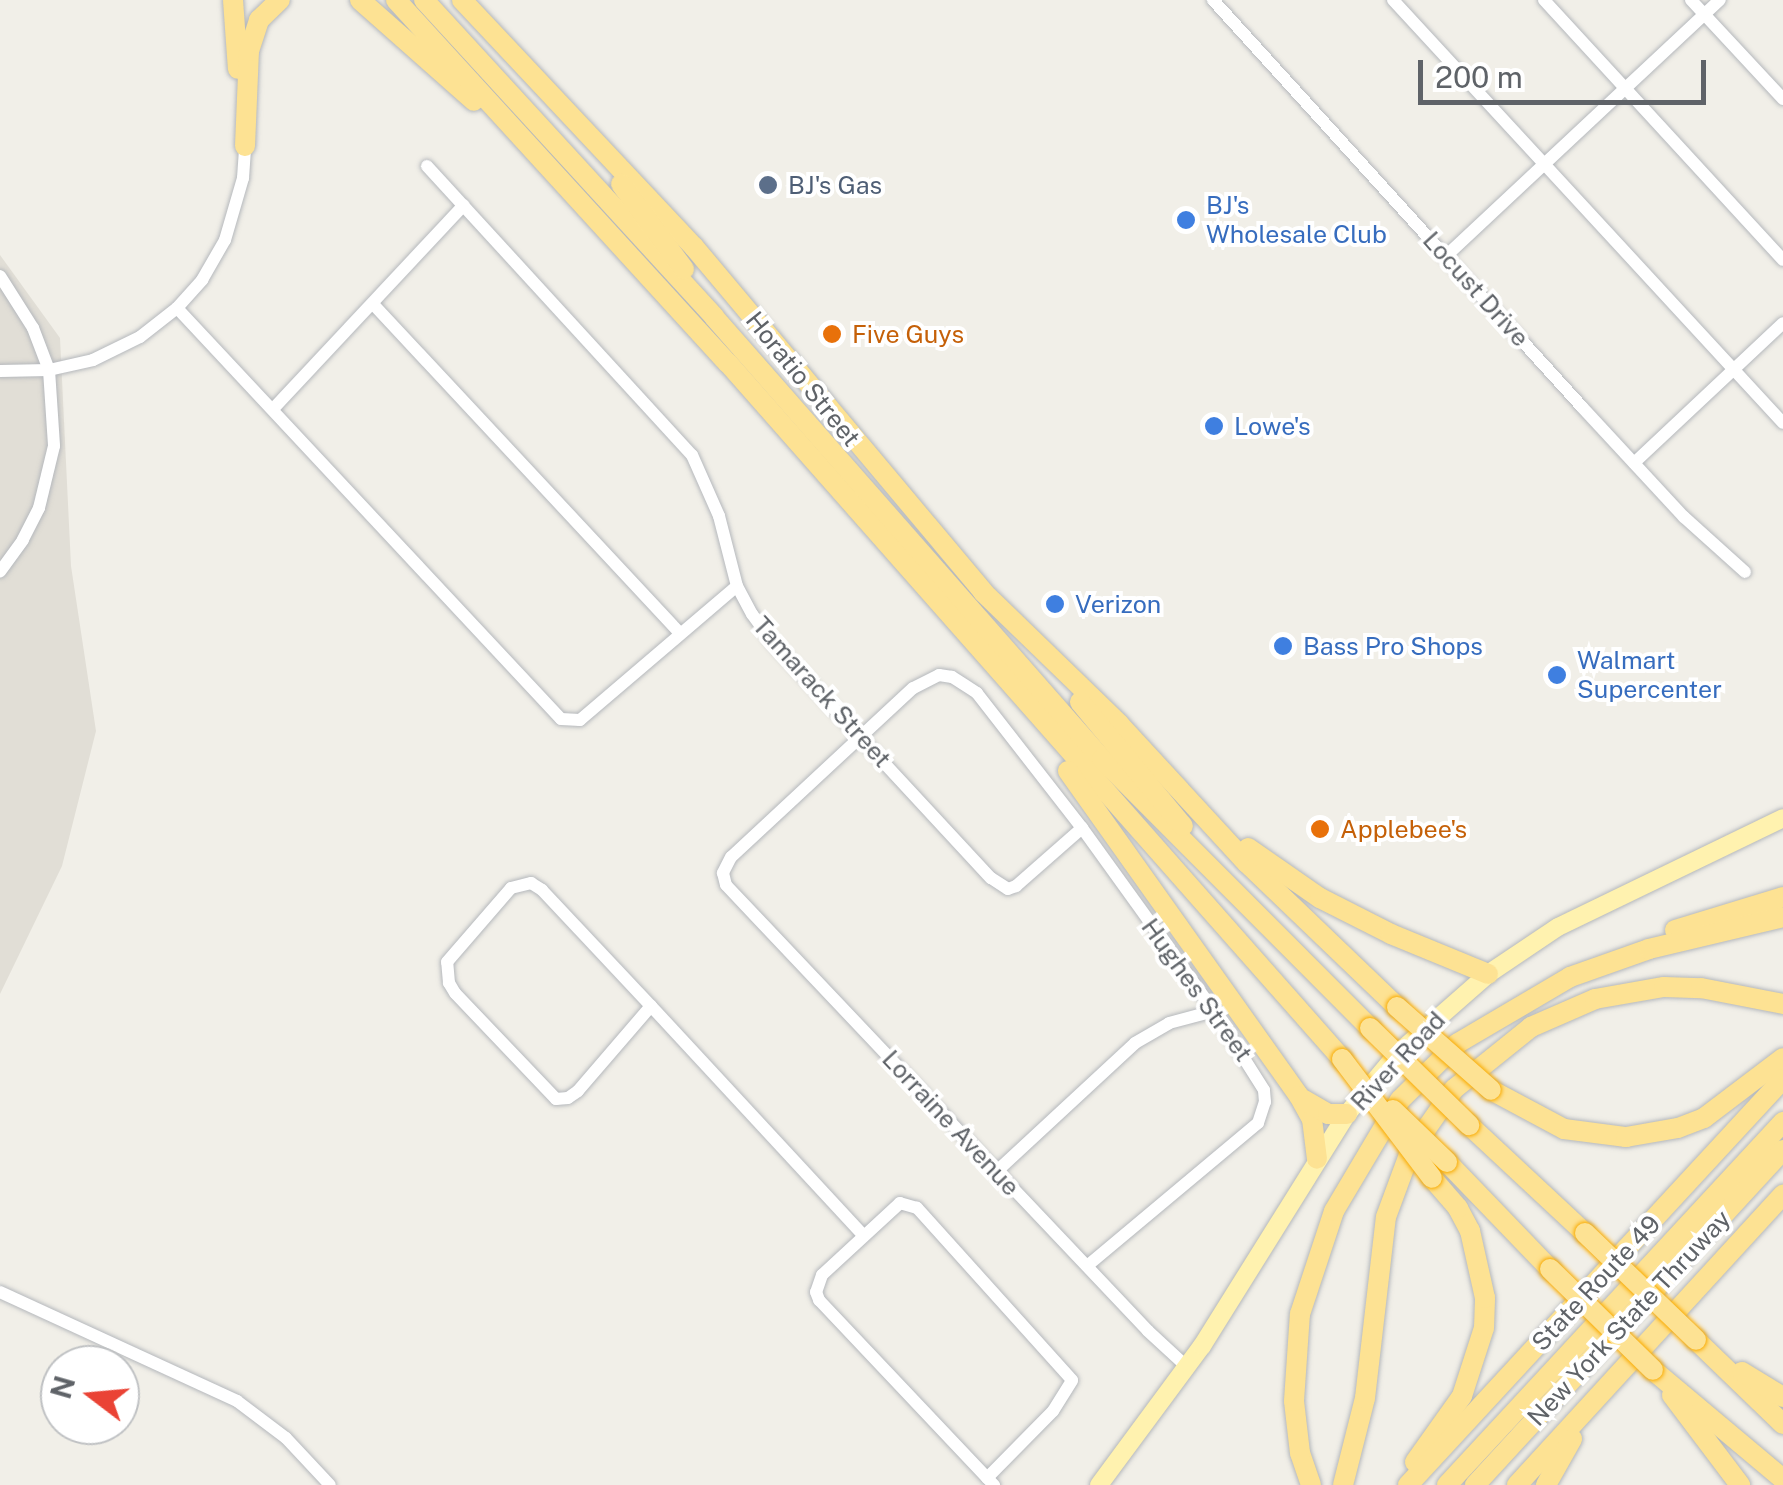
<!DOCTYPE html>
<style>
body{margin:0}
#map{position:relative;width:1783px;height:1485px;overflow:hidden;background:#f1efe8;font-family:"Public Sans",sans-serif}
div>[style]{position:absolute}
.education>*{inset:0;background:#e1ded6}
.roads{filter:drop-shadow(0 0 2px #b5b8bc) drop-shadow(0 0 2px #b5b8bc)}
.minor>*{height:12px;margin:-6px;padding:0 6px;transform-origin:6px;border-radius:6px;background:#fff}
.major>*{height:18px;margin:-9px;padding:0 9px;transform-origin:9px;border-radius:9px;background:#fff2af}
.highway>*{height:20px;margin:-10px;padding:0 10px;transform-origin:10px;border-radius:10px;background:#fde293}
.bridges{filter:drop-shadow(0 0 2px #f9ab00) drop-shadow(0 0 2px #f9ab00)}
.highway-bridge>*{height:20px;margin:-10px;padding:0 10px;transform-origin:10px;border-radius:10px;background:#fde293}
.dots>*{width:28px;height:28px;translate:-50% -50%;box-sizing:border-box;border:5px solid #fff;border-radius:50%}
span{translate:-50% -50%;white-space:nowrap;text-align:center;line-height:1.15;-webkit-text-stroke:8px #fff;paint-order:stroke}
.service-label{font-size:25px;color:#4e5e75}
.left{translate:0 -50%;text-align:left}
.shop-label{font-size:25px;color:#366cbe}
.street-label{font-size:25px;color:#5f6368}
.food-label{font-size:25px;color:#c56008}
.north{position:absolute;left:40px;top:1345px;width:100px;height:100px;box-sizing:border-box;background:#fff;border:2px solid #bfc1c3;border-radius:50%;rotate:286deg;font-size:28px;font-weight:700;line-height:40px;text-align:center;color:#5f6368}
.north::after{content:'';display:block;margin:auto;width:35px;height:45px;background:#ea4335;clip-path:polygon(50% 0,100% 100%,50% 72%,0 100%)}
.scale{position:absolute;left:1418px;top:60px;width:288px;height:45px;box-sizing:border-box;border:5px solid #5f6368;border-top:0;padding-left:12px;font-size:30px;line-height:35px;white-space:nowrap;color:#5f6368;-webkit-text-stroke:8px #fff;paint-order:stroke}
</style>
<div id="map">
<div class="education">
<i style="clip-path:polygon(0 255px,60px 338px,71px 566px,96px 731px,62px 866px,0 994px)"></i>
</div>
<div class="roads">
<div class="minor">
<i style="left:1213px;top:0;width:549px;rotate:47.8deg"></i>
<i style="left:1582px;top:407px;width:150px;rotate:47.2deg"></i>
<i style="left:1684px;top:517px;width:82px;rotate:42deg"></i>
<i style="left:1393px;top:0;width:575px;rotate:47.32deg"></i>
<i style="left:1544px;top:0;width:353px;rotate:47.4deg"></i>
<i style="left:1691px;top:0;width:135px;rotate:47.1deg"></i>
<i style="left:427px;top:166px;width:392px;rotate:47.5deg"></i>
<i style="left:692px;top:455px;width:67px;rotate:66.1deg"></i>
<i style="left:719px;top:516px;width:72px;rotate:75.6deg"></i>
<i style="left:737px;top:586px;width:32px;rotate:62deg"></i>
<i style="left:752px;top:614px;width:37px;rotate:54deg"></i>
<i style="left:774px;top:644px;width:319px;rotate:47.2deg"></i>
<i style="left:991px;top:878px;width:20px;rotate:33deg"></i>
<i style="left:1008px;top:889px;width:9px;rotate:-21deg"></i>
<i style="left:1016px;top:886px;width:88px;rotate:-41.3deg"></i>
<i style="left:1446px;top:256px;width:375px;rotate:-43.1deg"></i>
<i style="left:0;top:276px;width:62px;rotate:57.6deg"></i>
<i style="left:33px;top:328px;width:45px;rotate:69.1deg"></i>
<i style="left:49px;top:370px;width:76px;rotate:86.2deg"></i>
<i style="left:54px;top:446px;width:64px;rotate:103.6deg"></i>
<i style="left:39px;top:508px;width:36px;rotate:117deg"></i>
<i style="left:23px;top:540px;width:39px;rotate:126deg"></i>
<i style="left:373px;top:304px;width:450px;rotate:47deg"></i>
<i style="left:177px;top:308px;width:562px;rotate:46.95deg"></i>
<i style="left:561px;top:719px;width:19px;rotate:3deg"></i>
<i style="left:580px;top:720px;width:206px;rotate:-40.5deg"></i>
<i style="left:0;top:371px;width:49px;rotate:-1.2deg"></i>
<i style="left:49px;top:370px;width:45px;rotate:-12.8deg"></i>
<i style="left:93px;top:360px;width:52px;rotate:-26.1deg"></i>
<i style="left:140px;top:337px;width:47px;rotate:-38.1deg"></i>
<i style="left:177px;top:308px;width:38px;rotate:-48deg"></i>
<i style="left:202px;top:280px;width:46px;rotate:-60.1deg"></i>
<i style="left:225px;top:240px;width:65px;rotate:-73.8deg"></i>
<i style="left:243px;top:178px;width:32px;rotate:-86deg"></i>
<i style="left:273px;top:409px;width:279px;rotate:-46.9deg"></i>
<i style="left:1634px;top:463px;width:204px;rotate:-43.2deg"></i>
<i style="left:651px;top:1006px;width:112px;rotate:130.7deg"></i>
<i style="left:578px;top:1091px;width:12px;rotate:145deg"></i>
<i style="left:568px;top:1098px;width:12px;rotate:175deg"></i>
<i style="left:556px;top:1099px;width:146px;rotate:-133.6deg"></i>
<i style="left:455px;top:993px;width:12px;rotate:-121deg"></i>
<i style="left:449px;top:983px;width:21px;rotate:-95deg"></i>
<i style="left:447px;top:962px;width:98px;rotate:-49.1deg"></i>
<i style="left:511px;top:888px;width:21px;rotate:-14deg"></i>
<i style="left:531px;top:883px;width:13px;rotate:32deg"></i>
<i style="left:542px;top:890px;width:159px;rotate:46.8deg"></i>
<i style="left:651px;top:1006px;width:311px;rotate:47.2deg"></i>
<i style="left:997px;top:1171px;width:188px;rotate:-42.8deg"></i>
<i style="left:1135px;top:1043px;width:39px;rotate:-30deg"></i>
<i style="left:1169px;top:1023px;width:47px;rotate:-14.9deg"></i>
<i style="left:1087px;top:1266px;width:223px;rotate:-39.9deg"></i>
<i style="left:1258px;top:1123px;width:22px;rotate:-72deg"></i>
<i style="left:1265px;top:1102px;width:12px;rotate:-95deg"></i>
<i style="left:1264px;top:1090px;width:93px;rotate:-122.3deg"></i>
<i style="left:1214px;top:1011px;width:226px;rotate:-125.8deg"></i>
<i style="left:1082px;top:828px;width:171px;rotate:-127.9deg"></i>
<i style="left:977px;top:693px;width:30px;rotate:-147deg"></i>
<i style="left:952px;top:677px;width:13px;rotate:-171deg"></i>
<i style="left:939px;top:675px;width:29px;rotate:153deg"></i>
<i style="left:913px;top:688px;width:248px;rotate:137.1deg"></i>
<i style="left:731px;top:857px;width:18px;rotate:117deg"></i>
<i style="left:723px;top:873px;width:12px;rotate:76deg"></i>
<i style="left:726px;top:885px;width:614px;rotate:46.58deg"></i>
<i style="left:1148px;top:1331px;width:53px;rotate:42.7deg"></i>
<i style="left:0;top:1292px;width:261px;rotate:24.7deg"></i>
<i style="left:237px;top:1401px;width:61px;rotate:37.1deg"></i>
<i style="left:286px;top:1438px;width:64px;rotate:46.9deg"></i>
<i style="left:987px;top:1478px;width:94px;rotate:-45.4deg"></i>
<i style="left:1053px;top:1411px;width:36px;rotate:-58deg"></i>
<i style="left:1072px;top:1380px;width:232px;rotate:-132deg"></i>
<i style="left:917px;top:1208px;width:18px;rotate:-164deg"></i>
<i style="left:900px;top:1203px;width:106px;rotate:137.3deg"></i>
<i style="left:822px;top:1275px;width:18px;rotate:109deg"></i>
<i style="left:816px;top:1292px;width:9px;rotate:69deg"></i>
<i style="left:819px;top:1300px;width:255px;rotate:46.6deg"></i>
</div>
<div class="major">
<i style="left:1099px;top:1485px;width:173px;rotate:-53.5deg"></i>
<i style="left:1202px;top:1346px;width:274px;rotate:-58deg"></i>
<i style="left:1347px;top:1114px;width:78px;rotate:-50.2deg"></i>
<i style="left:1397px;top:1054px;width:121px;rotate:-41.3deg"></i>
<i style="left:1488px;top:974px;width:84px;rotate:-33.9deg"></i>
<i style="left:1558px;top:927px;width:250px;rotate:-25.8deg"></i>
</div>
<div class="highway">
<i style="left:233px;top:0;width:69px;rotate:85.9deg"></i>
<i style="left:360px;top:0;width:152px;rotate:41.5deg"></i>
<i style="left:396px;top:0;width:492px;rotate:47.6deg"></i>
<i style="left:728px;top:363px;width:928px;rotate:48.58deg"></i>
<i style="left:424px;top:0;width:430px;rotate:47.5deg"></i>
<i style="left:714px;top:317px;width:588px;rotate:48.72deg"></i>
<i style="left:1102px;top:759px;width:380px;rotate:45.1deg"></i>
<i style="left:462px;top:0;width:339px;rotate:46.8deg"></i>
<i style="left:694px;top:247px;width:450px;rotate:50deg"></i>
<i style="left:983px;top:592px;width:190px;rotate:44.1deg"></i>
<i style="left:1119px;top:724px;width:189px;rotate:47.4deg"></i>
<i style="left:1247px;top:863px;width:208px;rotate:43.8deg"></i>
<i style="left:245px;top:146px;width:95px;rotate:-87.6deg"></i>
<i style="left:249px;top:51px;width:33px;rotate:-72deg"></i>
<i style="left:259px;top:20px;width:29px;rotate:-44deg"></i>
<i style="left:621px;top:184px;width:106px;rotate:53.5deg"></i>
<i style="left:1080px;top:702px;width:161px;rotate:50.3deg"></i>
<i style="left:1068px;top:771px;width:399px;rotate:54.6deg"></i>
<i style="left:1299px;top:1096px;width:26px;rotate:61deg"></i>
<i style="left:1312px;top:1119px;width:40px;rotate:82.9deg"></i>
<i style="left:1248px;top:848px;width:88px;rotate:34.8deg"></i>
<i style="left:1320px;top:898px;width:80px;rotate:26.9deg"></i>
<i style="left:1391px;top:934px;width:105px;rotate:22.4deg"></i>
<i style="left:1675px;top:930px;width:113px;rotate:-17deg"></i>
<i style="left:1491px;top:1090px;width:83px;rotate:28.1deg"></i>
<i style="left:1564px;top:1129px;width:63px;rotate:7.4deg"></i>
<i style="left:1626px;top:1137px;width:53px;rotate:-9.8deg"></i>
<i style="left:1678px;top:1128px;width:28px;rotate:-21deg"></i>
<i style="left:1704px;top:1118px;width:99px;rotate:-37.2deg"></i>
<i style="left:1304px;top:1100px;width:28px;rotate:30deg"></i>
<i style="left:1328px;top:1114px;width:19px"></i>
<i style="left:1469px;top:1125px;width:158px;rotate:43deg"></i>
<i style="left:1447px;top:1162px;width:149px;rotate:46.1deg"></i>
<i style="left:1696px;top:1340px;width:121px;rotate:44deg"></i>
<i style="left:1653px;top:1370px;width:170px;rotate:40deg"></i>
<i style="left:1742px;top:1372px;width:48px;rotate:31.4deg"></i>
<i style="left:1672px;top:1395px;width:113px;rotate:52.9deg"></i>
<i style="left:1415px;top:1462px;width:81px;rotate:-54.5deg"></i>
<i style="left:1462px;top:1396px;width:71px;rotate:-72.1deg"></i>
<i style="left:1484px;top:1328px;width:30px;rotate:-88deg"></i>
<i style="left:1485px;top:1298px;width:69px;rotate:-102.6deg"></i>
<i style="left:1470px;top:1231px;width:26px;rotate:-118deg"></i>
<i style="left:1458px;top:1208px;width:40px;rotate:-131deg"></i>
<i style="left:1311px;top:1485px;width:34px;rotate:-109deg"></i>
<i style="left:1300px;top:1453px;width:52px;rotate:-96.6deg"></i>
<i style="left:1294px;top:1401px;width:87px;rotate:-86.1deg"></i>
<i style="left:1300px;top:1314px;width:108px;rotate:-71.7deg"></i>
<i style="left:1334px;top:1211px;width:129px;rotate:-59.3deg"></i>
<i style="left:1400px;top:1100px;width:81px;rotate:-44.5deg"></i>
<i style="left:1458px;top:1043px;width:130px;rotate:-30.5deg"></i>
<i style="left:1570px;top:977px;width:84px;rotate:-19.5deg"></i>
<i style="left:1649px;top:949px;width:138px;rotate:-13.4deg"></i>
<i style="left:1343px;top:1485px;width:90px;rotate:-75.8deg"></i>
<i style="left:1365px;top:1398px;width:182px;rotate:-83.4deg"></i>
<i style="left:1386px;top:1217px;width:69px;rotate:-69.7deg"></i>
<i style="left:1410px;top:1152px;width:77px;rotate:-55.1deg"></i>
<i style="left:1454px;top:1089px;width:99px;rotate:-38.8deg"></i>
<i style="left:1531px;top:1027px;width:70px;rotate:-23.6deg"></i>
<i style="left:1595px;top:999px;width:70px;rotate:-9.9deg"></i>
<i style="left:1664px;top:987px;width:37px;rotate:2deg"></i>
<i style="left:1701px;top:988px;width:84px;rotate:11deg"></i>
<i style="left:1408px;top:1485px;width:553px;rotate:-47.27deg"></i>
<i style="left:1447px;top:1485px;width:495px;rotate:-47.2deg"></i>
<i style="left:1475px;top:1485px;width:455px;rotate:-47.4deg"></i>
<i style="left:1517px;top:1485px;width:394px;rotate:-47.5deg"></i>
<i style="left:1546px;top:1485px;width:53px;rotate:-60.5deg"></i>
</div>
</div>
<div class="bridges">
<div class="highway-bridge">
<i style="left:1397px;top:1007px;width:125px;rotate:41.4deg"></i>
<i style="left:1370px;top:1028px;width:139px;rotate:44.4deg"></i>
<i style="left:1342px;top:1059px;width:149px;rotate:52.9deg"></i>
<i style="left:1393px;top:1110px;width:75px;rotate:43.9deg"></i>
<i style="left:1585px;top:1233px;width:154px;rotate:43.9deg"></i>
<i style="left:1550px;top:1269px;width:144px;rotate:44.4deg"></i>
</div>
</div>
<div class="dots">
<i style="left:768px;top:185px;background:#5c6f8a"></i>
<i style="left:1186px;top:220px;background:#3f7fe0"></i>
<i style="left:832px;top:334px;background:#e8710a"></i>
<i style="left:1214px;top:426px;background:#3f7fe0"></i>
<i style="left:1055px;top:604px;background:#3f7fe0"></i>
<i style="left:1283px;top:646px;background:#3f7fe0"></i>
<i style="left:1557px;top:675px;background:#3f7fe0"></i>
<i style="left:1320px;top:829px;background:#e8710a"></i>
</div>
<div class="service-label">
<span class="left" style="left:788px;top:185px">BJ's Gas</span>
</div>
<div class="shop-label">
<span class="left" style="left:1206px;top:220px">BJ's<br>Wholesale Club</span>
<span class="left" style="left:1234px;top:426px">Lowe's</span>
<span class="left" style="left:1075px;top:604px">Verizon</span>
<span class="left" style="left:1303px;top:646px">Bass Pro Shops</span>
<span class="left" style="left:1577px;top:675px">Walmart<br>Supercenter</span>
</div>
<div class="street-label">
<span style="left:1476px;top:289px;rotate:48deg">Locust Drive</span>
<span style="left:803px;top:379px;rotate:51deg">Horatio Street</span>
<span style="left:822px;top:692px;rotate:48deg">Tamarack Street</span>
<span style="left:1197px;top:990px;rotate:54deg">Hughes Street</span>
<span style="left:1398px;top:1061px;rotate:-47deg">River Road</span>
<span style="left:951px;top:1123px;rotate:47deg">Lorraine Avenue</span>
<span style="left:1596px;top:1283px;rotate:-47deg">State Route 49</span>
<span style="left:1629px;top:1318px;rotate:-47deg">New York State Thruway</span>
</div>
<div class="food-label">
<span class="left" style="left:852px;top:334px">Five Guys</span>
<span class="left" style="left:1340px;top:829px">Applebee's</span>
</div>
<div class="north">N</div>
<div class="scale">200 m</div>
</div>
